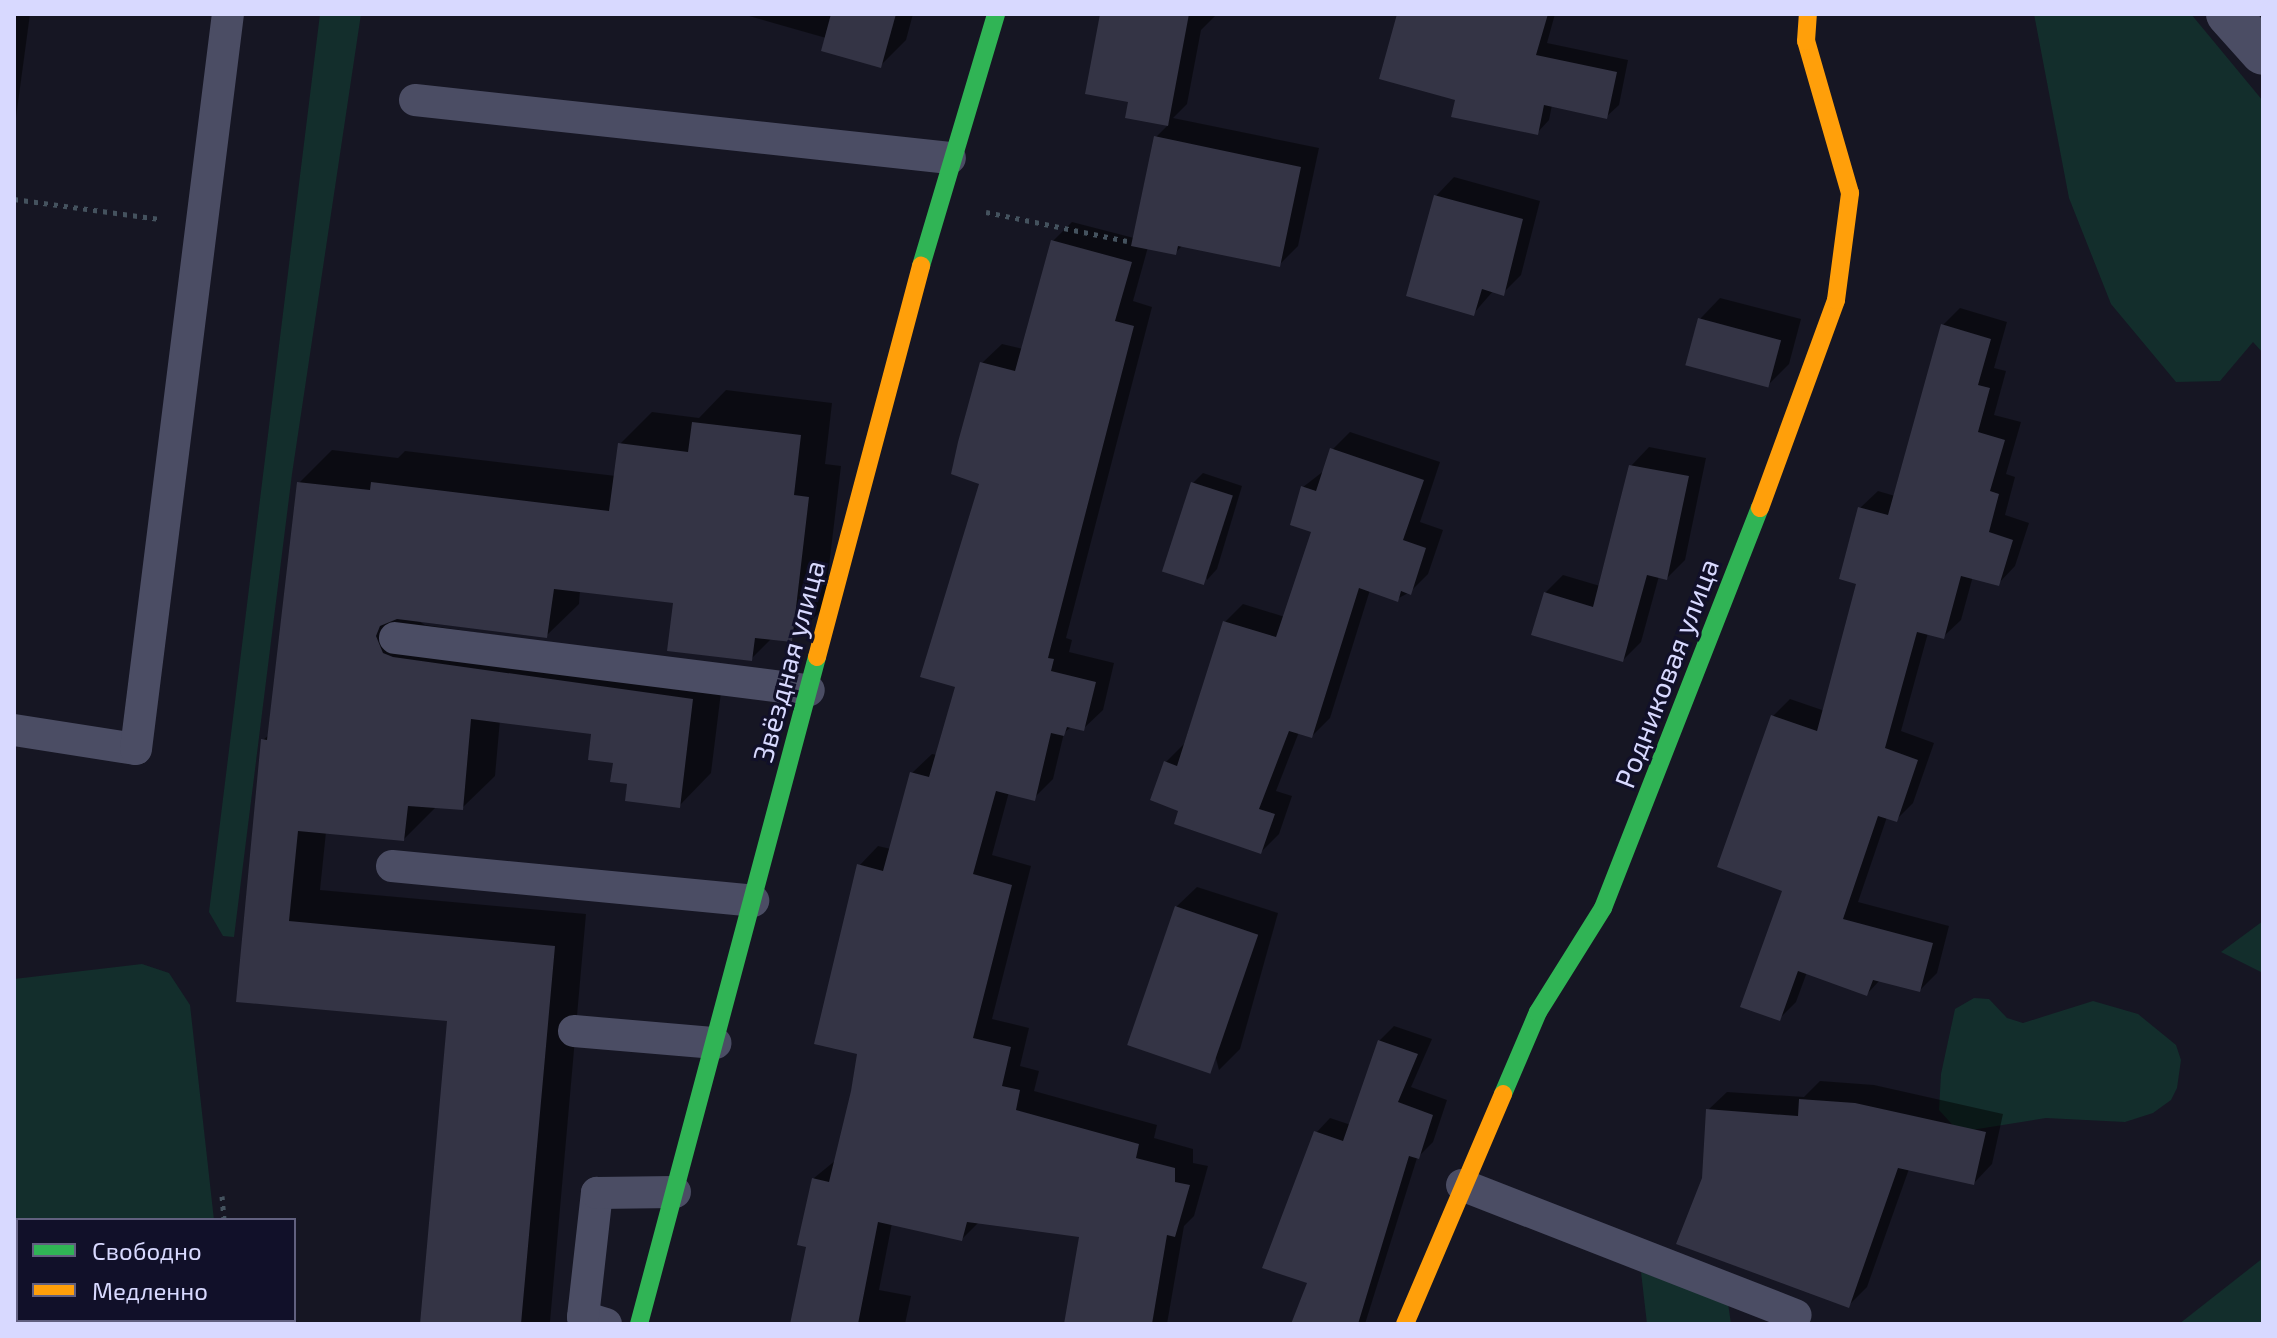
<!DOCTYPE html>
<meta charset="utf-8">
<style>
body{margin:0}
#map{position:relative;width:2277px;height:1338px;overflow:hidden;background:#161623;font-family:"Exo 2",sans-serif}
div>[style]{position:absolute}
.green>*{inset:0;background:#132e2c}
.shadow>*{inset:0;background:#0007}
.building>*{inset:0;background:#343445;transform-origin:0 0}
.path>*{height:5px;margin-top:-2.5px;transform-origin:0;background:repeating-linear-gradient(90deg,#44525e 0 4px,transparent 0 10px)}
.lane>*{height:32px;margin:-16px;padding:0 16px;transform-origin:16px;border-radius:16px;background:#4b4d64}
.street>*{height:44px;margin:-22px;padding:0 22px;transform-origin:22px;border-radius:22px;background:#4b4d64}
.fast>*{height:18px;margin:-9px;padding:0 9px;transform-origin:9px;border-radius:9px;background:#30b455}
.slow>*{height:18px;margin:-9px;padding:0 9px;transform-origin:9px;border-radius:9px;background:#ff9f0a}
span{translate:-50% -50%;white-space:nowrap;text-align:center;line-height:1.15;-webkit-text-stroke:6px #111029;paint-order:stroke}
.street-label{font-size:28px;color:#d8d9ff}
.frame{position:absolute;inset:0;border:16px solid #d8d9ff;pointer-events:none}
.legend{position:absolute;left:16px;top:1218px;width:280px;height:104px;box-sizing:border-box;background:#111029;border:2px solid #61607f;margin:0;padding:10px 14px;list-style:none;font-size:24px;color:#d8d9ff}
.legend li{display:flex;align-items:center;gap:16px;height:40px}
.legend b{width:40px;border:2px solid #61607f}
</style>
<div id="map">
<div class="green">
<i style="clip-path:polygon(320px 14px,361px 14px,292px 474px,234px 937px,223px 936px,209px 912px)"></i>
<i style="clip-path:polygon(2034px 14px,2191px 14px,2263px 101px,2263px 353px,2253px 342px,2220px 381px,2176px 382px,2111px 304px,2069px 198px)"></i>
<i style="clip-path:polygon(2263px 921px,2263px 973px,2221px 952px)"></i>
<i style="clip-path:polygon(142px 964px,169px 973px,190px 1005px,214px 1220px,18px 1220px,18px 1320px,226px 1324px,14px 1324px,14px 979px)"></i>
<i style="clip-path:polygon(1974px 998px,1989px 999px,2007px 1018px,2023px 1023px,2093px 1001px,2138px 1014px,2176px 1045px,2181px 1060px,2177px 1088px,2171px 1100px,2153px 1113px,2125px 1122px,2046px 1118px,1959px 1132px,1939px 1110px,1941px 1074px,1955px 1009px)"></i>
<i style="clip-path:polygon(2263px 1258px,2263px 1324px,2179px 1324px)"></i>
<i style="clip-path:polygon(1641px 1272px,1728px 1303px,1731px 1324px,1647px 1324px)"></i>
</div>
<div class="shadow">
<i style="clip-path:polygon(14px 14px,30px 14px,14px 132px)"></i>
<i style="clip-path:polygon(742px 14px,913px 14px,906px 40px,881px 65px,826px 38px)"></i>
<i style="clip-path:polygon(1105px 14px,1217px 14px,1201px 30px,1187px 104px,1173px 118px,1319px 148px,1298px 246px,1279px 265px,1183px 245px,1175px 253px,1148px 247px,1133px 301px,1152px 307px,1066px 638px,1072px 640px,1069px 652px,1114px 663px,1103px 710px,1083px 729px,1072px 726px,1064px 733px,1053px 779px,1034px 798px,1009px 792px,992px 855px,1031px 866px,992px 1019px,1029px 1028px,1020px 1066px,1039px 1071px,1034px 1091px,1157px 1125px,1154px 1138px,1193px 1149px,1193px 1163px,1208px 1166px,1194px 1216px,1184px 1226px,1167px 1324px,1066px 1324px,1081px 1235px,979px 1222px,962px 1239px,892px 1223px,879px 1290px,911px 1296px,905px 1324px,792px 1324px,808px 1245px,814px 1178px,836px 1160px,853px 1092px,859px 1053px,859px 866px,878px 846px,891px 849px,912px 773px,932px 754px,937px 755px,958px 685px,982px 483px,982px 363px,1002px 344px,1023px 349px,1053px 241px,1072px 222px,1134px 238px,1156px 137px,1169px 124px,1127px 117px,1131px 100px)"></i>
<i style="clip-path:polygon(1399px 14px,1555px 14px,1547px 43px,1628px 60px,1619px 105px,1606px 117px,1552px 105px,1549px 120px,1537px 133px,1458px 98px)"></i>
<i style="clip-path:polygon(1454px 177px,1540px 201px,1521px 275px,1503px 293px,1494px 290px,1474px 313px,1436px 196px)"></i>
<i style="clip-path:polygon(1720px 298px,1801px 319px,1789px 364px,1768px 385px,1700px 319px)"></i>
<i style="clip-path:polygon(1960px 308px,2007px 322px,1994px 368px,2006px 371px,1994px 415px,2021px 422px,2006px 474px,2015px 477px,2005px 515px,2029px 523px,2015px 566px,1998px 584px,1973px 576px,1961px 620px,1943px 637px,1928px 633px,1901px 731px,1934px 743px,1913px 803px,1896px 820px,1887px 817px,1858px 902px,1949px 926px,1937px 973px,1920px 990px,1880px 980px,1867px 994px,1807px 972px,1796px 1002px,1779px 1019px,1785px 889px,1773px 716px,1790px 699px,1825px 711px,1858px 582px,1860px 508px,1878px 491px,1895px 496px,1943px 325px)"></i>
<i style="clip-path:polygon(726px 390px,832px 403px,825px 464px,841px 466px,824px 608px,791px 640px,772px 638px,751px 659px,675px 601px,580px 590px,579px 604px,546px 636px,417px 620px,425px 625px,724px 668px,711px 773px,679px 806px,630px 783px,593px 732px,500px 720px,495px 776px,462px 808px,437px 806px,404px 839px,326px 832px,320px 890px,586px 914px,550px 1322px,422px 1324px,449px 1019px,238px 1000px,263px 740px,270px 734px,299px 483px,332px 450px,398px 458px,405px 451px,616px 476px,620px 444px,652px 412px,699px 418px)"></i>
<i style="clip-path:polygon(1350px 432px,1440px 462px,1420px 522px,1443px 530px,1428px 574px,1410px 592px,1397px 599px,1370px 590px,1330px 718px,1312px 736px,1299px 732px,1276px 791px,1292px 796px,1279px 834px,1261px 852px,1181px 810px,1166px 762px,1184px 744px,1225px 622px,1243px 604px,1285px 617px,1314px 531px,1303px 487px,1325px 470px,1332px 450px)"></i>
<i style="clip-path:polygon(1649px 447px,1706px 458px,1685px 560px,1667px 578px,1659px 576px,1641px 642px,1623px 660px,1545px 593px,1563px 575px,1600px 586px,1631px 466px)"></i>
<i style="clip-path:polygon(1203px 473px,1242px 486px,1217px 569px,1207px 580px,1193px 483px)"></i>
<i style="clip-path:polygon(1197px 887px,1278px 913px,1240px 1049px,1219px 1070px,1176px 907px)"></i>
<i style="clip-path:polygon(1394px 1026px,1432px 1039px,1411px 1087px,1447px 1100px,1433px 1142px,1417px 1158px,1365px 1324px,1307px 1324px,1316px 1133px,1330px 1118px,1351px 1125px,1379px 1041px)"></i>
<i style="clip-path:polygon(1820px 1081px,1874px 1085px,2003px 1114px,1992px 1164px,1974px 1183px,1909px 1169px,1867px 1287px,1849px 1305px,1704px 1178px,1708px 1110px,1727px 1092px,1804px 1097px)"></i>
</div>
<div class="building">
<i style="clip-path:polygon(831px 14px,896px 14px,881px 68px,821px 51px)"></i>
<i style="clip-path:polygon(1100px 14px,1189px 14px,1168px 126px,1125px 118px,1128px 102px,1085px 94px)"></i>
<i style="clip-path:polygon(1397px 14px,1548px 14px,1536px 55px,1617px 72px,1607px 119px,1544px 105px,1538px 135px,1451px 117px,1455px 100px,1379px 79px)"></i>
<i style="clip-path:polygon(1154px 136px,1301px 167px,1280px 267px,1178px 246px,1176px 255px,1131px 246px)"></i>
<i style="clip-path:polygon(1434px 195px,1523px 219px,1504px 296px,1482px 289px,1474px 316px,1406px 296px)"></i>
<i style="clip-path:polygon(1051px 240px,1132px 262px,1115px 321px,1134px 326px,1048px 658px,1054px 659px,1051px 671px,1096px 682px,1084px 731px,1067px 727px,1064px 736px,1051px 733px,1035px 801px,996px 791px,973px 874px,1012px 885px,973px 1038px,1011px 1047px,1002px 1086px,1020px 1090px,1016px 1110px,1139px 1144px,1136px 1158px,1175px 1168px,1175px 1182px,1190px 1185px,1175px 1237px,1167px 1235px,1152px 1324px,1064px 1324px,1079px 1237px,967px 1222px,962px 1241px,878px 1222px,858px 1324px,790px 1324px,806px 1247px,797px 1245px,812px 1178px,829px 1182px,851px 1091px,857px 1054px,814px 1044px,857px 864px,883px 871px,910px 772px,929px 777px,955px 687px,920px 677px,979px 484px,951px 474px,958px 442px,980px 362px,1015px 371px)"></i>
<i style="left:1698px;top:318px;width:86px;height:49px;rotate:15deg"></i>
<i style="clip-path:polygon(1941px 324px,1991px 339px,1978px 385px,1990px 388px,1978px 432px,2005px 440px,1990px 491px,1999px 494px,1989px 532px,2013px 540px,1999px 586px,1961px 576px,1944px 639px,1917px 632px,1885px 748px,1918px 760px,1897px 822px,1878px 816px,1843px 919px,1933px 943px,1920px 992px,1873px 980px,1867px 996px,1798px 971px,1780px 1021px,1740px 1007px,1782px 891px,1717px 867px,1771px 715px,1817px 731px,1856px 584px,1839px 579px,1858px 507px,1888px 515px)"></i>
<i style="clip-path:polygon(692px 422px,801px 435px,794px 495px,809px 497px,792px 642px,755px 638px,752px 661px,667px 651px,673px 603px,554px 589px,547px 638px,397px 619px,380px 626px,376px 636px,383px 653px,393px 657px,693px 699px,680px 808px,625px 801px,627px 784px,610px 782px,613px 763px,588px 760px,591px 734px,471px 719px,463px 810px,408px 806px,404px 841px,298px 831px,289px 921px,555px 946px,521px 1324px,420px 1324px,447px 1021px,236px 1002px,261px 739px,267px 740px,297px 482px,370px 490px,371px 482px,609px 511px,618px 443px,688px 452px)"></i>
<i style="clip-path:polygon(1330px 448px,1424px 480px,1403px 540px,1426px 548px,1411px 595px,1401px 591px,1398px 602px,1359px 588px,1312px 738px,1289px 731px,1259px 809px,1275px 814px,1261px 854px,1174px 824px,1178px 811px,1150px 800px,1164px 761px,1177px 766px,1223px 621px,1276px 637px,1311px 532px,1290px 525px,1301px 486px,1316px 491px)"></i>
<i style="clip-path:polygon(1629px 465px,1689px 476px,1667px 580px,1647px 575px,1623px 662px,1531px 635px,1544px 592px,1593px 607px)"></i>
<i style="left:1191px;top:482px;width:44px;height:94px;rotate:18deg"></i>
<i style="left:1175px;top:906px;width:88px;height:147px;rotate:19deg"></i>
<i style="clip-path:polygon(1378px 1040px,1418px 1054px,1398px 1102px,1433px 1115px,1419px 1159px,1409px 1156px,1358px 1324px,1291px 1324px,1307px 1283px,1262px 1268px,1314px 1131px,1343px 1141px)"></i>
<i style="clip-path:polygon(1799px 1099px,1855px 1103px,1986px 1132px,1974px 1185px,1898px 1168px,1849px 1308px,1676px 1244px,1702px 1178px,1706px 1109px,1798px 1116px)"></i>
</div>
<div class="path">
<i style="left:14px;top:199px;width:147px;rotate:7.8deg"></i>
<i style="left:986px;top:212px;width:144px;rotate:11.6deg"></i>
<i style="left:222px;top:1196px;width:24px;rotate:85deg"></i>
<i style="left:236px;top:1320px;width:4px;rotate:90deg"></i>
</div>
<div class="lane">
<i style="left:415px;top:100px;width:538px;rotate:6.19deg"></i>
<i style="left:395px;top:638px;width:417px;rotate:7.2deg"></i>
<i style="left:14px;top:730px;width:123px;rotate:8.9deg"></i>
<i style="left:136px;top:749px;width:741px;rotate:-82.87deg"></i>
<i style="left:392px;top:866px;width:363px;rotate:5.5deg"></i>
<i style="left:574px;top:1031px;width:142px;rotate:4.9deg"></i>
<i style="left:1462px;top:1185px;width:358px;rotate:21.3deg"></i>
<i style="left:606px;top:1324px;width:24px;rotate:-163deg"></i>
<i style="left:583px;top:1317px;width:125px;rotate:-83.6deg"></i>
<i style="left:597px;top:1193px;width:78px;rotate:-0.7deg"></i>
</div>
<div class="street">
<i style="left:2228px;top:14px;width:52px;rotate:48.1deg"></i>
</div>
<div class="fast">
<i style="left:921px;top:266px;width:263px;rotate:-73.4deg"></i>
<i style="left:1503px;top:1094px;width:89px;rotate:-66.9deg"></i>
<i style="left:1538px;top:1012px;width:123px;rotate:-58deg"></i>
<i style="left:1603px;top:908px;width:430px;rotate:-68.6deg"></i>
<i style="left:639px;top:1324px;width:690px;rotate:-75.06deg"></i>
</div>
<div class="slow">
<i style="left:1760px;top:508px;width:221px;rotate:-69.9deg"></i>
<i style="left:1836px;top:300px;width:108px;rotate:-82.5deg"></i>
<i style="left:1850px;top:193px;width:158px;rotate:-106.1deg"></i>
<i style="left:1806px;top:41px;width:27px;rotate:-86deg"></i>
<i style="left:817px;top:657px;width:405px;rotate:-75.1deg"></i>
<i style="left:1405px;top:1324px;width:250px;rotate:-66.9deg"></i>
</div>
<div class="street-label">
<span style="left:788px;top:661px;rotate:-75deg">Звёздная улица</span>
<span style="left:1666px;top:673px;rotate:-69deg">Родниковая улица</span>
</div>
<div class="frame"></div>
<ul class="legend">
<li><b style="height:10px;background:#30b455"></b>Свободно</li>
<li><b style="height:10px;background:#ff9f0a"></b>Медленно</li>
</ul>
</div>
